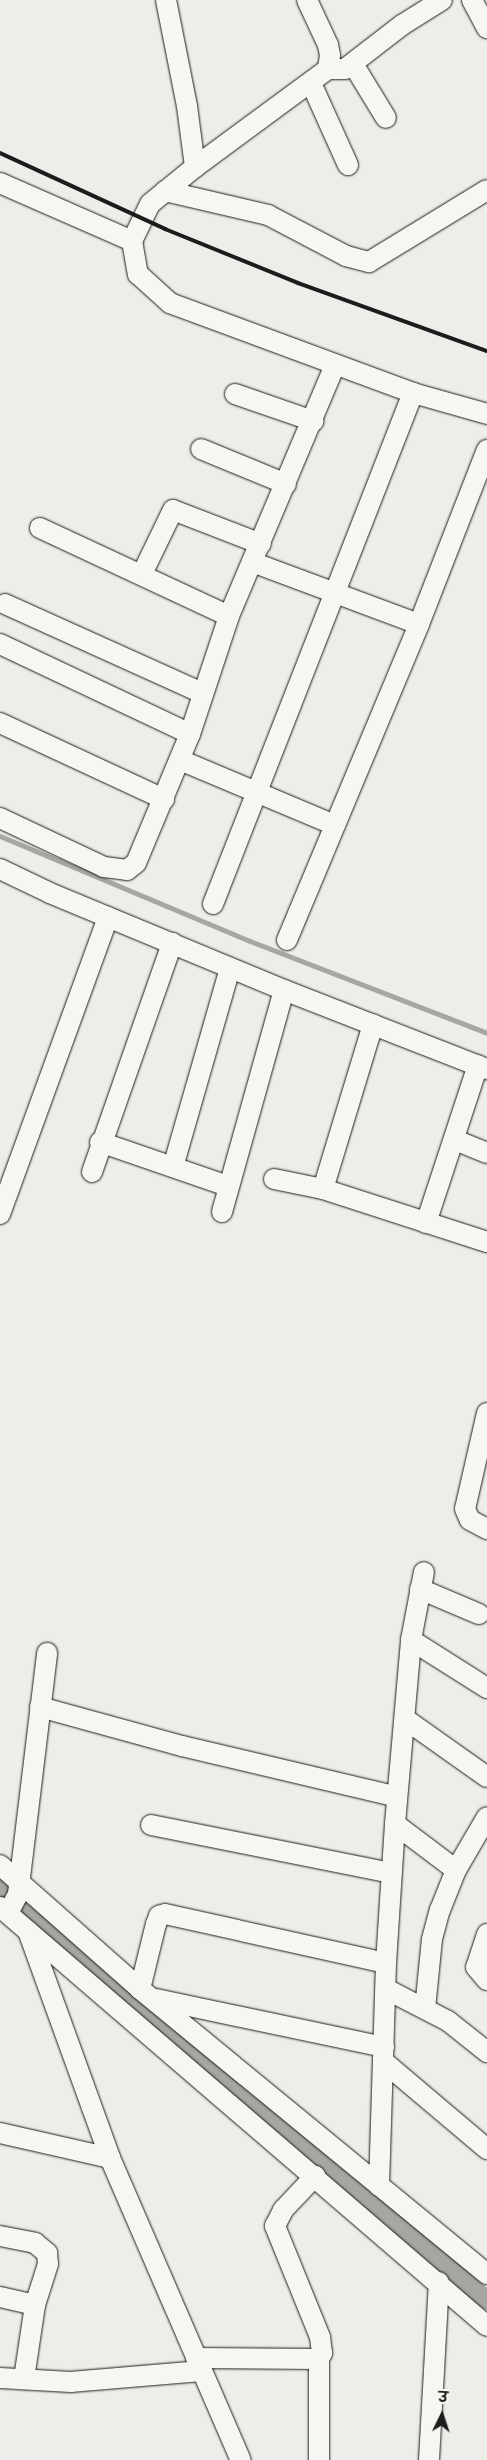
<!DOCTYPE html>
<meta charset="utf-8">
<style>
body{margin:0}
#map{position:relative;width:487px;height:2460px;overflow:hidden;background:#edede9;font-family:"Gochi Hand","Playpen Sans Deva",sans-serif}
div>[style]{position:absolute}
.stream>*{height:5px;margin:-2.5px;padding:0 2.5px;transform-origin:2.5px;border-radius:2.5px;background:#a6a6a3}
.canal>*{height:19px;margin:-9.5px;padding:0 9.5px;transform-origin:9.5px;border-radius:9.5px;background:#a6a6a3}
.roads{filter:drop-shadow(0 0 1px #1c1c1c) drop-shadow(0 0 1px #1c1c1c)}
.minor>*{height:20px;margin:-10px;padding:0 10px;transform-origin:10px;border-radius:10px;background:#f6f6f2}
.rail>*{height:4px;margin:-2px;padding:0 2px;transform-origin:2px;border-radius:2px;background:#1c1c1c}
span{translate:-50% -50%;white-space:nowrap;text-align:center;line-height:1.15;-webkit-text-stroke:4.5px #f6f6f2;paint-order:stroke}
.north{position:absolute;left:417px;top:2390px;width:50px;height:50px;-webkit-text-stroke:4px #f6f6f2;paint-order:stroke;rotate:4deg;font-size:14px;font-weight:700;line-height:20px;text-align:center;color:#1c1c1c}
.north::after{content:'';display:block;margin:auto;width:18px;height:22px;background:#1c1c1c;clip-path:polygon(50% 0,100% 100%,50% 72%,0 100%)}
</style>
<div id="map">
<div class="stream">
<i style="left:0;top:836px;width:271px;rotate:22.8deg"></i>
<i style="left:250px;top:941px;width:254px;rotate:21.2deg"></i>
</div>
<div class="canal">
<i style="left:0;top:1885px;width:640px;rotate:40.44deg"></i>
</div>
<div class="roads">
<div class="minor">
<i style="left:166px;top:0;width:108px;rotate:78.8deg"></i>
<i style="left:187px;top:106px;width:62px;rotate:82.5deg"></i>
<i style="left:307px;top:0;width:50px;rotate:65deg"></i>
<i style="left:328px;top:45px;width:10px;rotate:79deg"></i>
<i style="left:330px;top:55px;width:14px;rotate:98deg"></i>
<i style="left:328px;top:69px;width:165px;rotate:143.6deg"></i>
<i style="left:195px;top:167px;width:58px;rotate:140.6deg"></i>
<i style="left:150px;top:204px;width:41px;rotate:115.9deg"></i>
<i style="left:132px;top:241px;width:34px;rotate:80deg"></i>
<i style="left:138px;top:274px;width:43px;rotate:42.2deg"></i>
<i style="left:170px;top:303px;width:259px;rotate:20.3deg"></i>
<i style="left:413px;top:393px;width:77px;rotate:15.8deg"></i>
<i style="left:472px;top:0;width:32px;rotate:62deg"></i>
<i style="left:353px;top:64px;width:63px;rotate:58.6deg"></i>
<i style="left:328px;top:69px;width:17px"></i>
<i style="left:345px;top:69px;width:72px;rotate:-37.7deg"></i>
<i style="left:402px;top:25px;width:47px;rotate:-32deg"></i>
<i style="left:311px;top:83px;width:90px;rotate:65.7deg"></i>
<i style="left:0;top:183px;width:144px;rotate:23.7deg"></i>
<i style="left:165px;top:191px;width:106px;rotate:13.1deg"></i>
<i style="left:268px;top:215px;width:88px;rotate:27.7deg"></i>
<i style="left:346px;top:256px;width:24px;rotate:15deg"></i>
<i style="left:369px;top:262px;width:138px;rotate:-31.4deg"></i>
<i style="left:235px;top:394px;width:83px;rotate:19.1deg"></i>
<i style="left:201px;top:449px;width:92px;rotate:22.4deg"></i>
<i style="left:40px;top:528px;width:208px;rotate:25deg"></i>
<i style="left:252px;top:562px;width:178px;rotate:20.4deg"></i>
<i style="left:142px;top:574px;width:71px;rotate:-64.2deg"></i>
<i style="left:173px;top:510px;width:94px;rotate:21.1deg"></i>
<i style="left:5px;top:604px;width:216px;rotate:24.3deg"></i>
<i style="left:0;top:644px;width:210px;rotate:25.3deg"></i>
<i style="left:0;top:723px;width:181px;rotate:24.9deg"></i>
<i style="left:180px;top:760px;width:168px;rotate:22.8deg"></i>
<i style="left:0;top:818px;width:115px;rotate:25.2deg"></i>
<i style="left:104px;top:867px;width:23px;rotate:7deg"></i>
<i style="left:127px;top:870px;width:11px;rotate:-38deg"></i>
<i style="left:136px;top:863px;width:140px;rotate:-67.3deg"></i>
<i style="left:190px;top:734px;width:124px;rotate:-71.7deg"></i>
<i style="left:229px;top:616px;width:272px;rotate:-67.1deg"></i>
<i style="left:0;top:869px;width:55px;rotate:25.6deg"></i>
<i style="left:50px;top:893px;width:253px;rotate:22.5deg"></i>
<i style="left:284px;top:990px;width:218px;rotate:21.3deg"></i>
<i style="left:213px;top:904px;width:549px;rotate:-68.63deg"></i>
<i style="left:287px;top:940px;width:342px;rotate:-67.3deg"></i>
<i style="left:419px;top:624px;width:187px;rotate:-68.7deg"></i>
<i style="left:455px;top:1140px;width:35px;rotate:22deg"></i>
<i style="left:100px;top:1142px;width:135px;rotate:19deg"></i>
<i style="left:173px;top:1167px;width:207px;rotate:-74deg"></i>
<i style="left:92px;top:1172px;width:243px;rotate:-70.7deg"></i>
<i style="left:274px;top:1179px;width:50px;rotate:11.5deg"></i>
<i style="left:323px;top:1189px;width:172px;rotate:17.9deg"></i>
<i style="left:323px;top:1189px;width:172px;rotate:-73.1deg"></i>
<i style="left:222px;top:1212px;width:230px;rotate:-74.4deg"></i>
<i style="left:0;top:1214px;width:316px;rotate:-70deg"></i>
<i style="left:426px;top:1223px;width:166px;rotate:-71.8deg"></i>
<i style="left:487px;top:1413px;width:98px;rotate:102.9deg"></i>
<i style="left:465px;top:1509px;width:12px;rotate:66deg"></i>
<i style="left:470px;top:1520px;width:19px;rotate:28deg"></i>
<i style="left:420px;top:1589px;width:64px;rotate:23deg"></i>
<i style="left:411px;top:1640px;width:90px;rotate:32.3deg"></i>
<i style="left:40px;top:1707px;width:147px;rotate:15.4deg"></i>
<i style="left:182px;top:1746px;width:221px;rotate:13.3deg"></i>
<i style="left:405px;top:1719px;width:100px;rotate:35.3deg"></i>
<i style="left:395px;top:1824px;width:76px;rotate:37deg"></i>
<i style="left:151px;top:1825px;width:245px;rotate:11.3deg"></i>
<i style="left:0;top:1865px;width:187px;rotate:41.5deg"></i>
<i style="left:140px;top:1989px;width:449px;rotate:39.4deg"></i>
<i style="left:0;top:1907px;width:642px;rotate:40.71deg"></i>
<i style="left:8px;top:1913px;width:21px;rotate:-62deg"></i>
<i style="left:18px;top:1894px;width:243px;rotate:-83.1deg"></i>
<i style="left:28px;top:1931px;width:241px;rotate:70.1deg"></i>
<i style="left:110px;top:2158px;width:329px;rotate:66.6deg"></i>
<i style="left:487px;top:1934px;width:35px;rotate:108deg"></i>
<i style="left:476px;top:1967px;width:17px;rotate:50deg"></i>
<i style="left:140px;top:1989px;width:67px;rotate:-76.2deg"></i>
<i style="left:156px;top:1924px;width:9px;rotate:-69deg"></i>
<i style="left:159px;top:1916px;width:6px;rotate:-18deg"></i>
<i style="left:165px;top:1914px;width:226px;rotate:12.5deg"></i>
<i style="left:386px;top:1989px;width:70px;rotate:27.3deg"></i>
<i style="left:448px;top:2021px;width:50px;rotate:38.5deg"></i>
<i style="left:156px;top:1999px;width:233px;rotate:11.9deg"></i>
<i style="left:425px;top:2009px;width:70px;rotate:-84.3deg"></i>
<i style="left:432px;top:1939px;width:30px;rotate:-75deg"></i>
<i style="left:440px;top:1910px;width:43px;rotate:-68.2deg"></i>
<i style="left:456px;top:1870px;width:61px;rotate:-59.7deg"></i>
<i style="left:384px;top:2062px;width:135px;rotate:40.2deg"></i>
<i style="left:0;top:2133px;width:113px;rotate:12.8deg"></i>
<i style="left:379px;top:2186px;width:223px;rotate:-88.2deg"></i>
<i style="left:386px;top:1963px;width:139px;rotate:-86.3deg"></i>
<i style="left:395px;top:1824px;width:185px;rotate:-85deg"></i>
<i style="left:411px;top:1640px;width:69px;rotate:-79.2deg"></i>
<i style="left:0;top:2236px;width:36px;rotate:11deg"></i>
<i style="left:35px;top:2243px;width:16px;rotate:40deg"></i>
<i style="left:47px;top:2253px;width:11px;rotate:85deg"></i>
<i style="left:48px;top:2264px;width:43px;rotate:107.6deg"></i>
<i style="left:35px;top:2305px;width:75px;rotate:98.5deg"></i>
<i style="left:0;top:2297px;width:36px;rotate:13deg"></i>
<i style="left:196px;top:2358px;width:123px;rotate:0.5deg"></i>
<i style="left:319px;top:2359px;width:7px;rotate:-63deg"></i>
<i style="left:322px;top:2353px;width:16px;rotate:-97deg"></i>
<i style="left:320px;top:2337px;width:120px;rotate:-112.1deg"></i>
<i style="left:275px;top:2226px;width:18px;rotate:-63deg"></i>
<i style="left:283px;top:2210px;width:47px;rotate:-46.7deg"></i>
<i style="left:0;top:2378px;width:71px;rotate:3.2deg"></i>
<i style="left:71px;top:2382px;width:130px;rotate:-4.8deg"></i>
<i style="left:319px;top:2460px;width:101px;rotate:-90deg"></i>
<i style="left:429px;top:2460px;width:178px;rotate:-86.8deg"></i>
</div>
</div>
<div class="rail">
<i style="left:0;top:153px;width:182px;rotate:24.7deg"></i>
<i style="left:165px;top:229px;width:144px;rotate:22.1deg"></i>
<i style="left:298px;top:283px;width:201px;rotate:19.8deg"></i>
</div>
<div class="north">उ</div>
</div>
